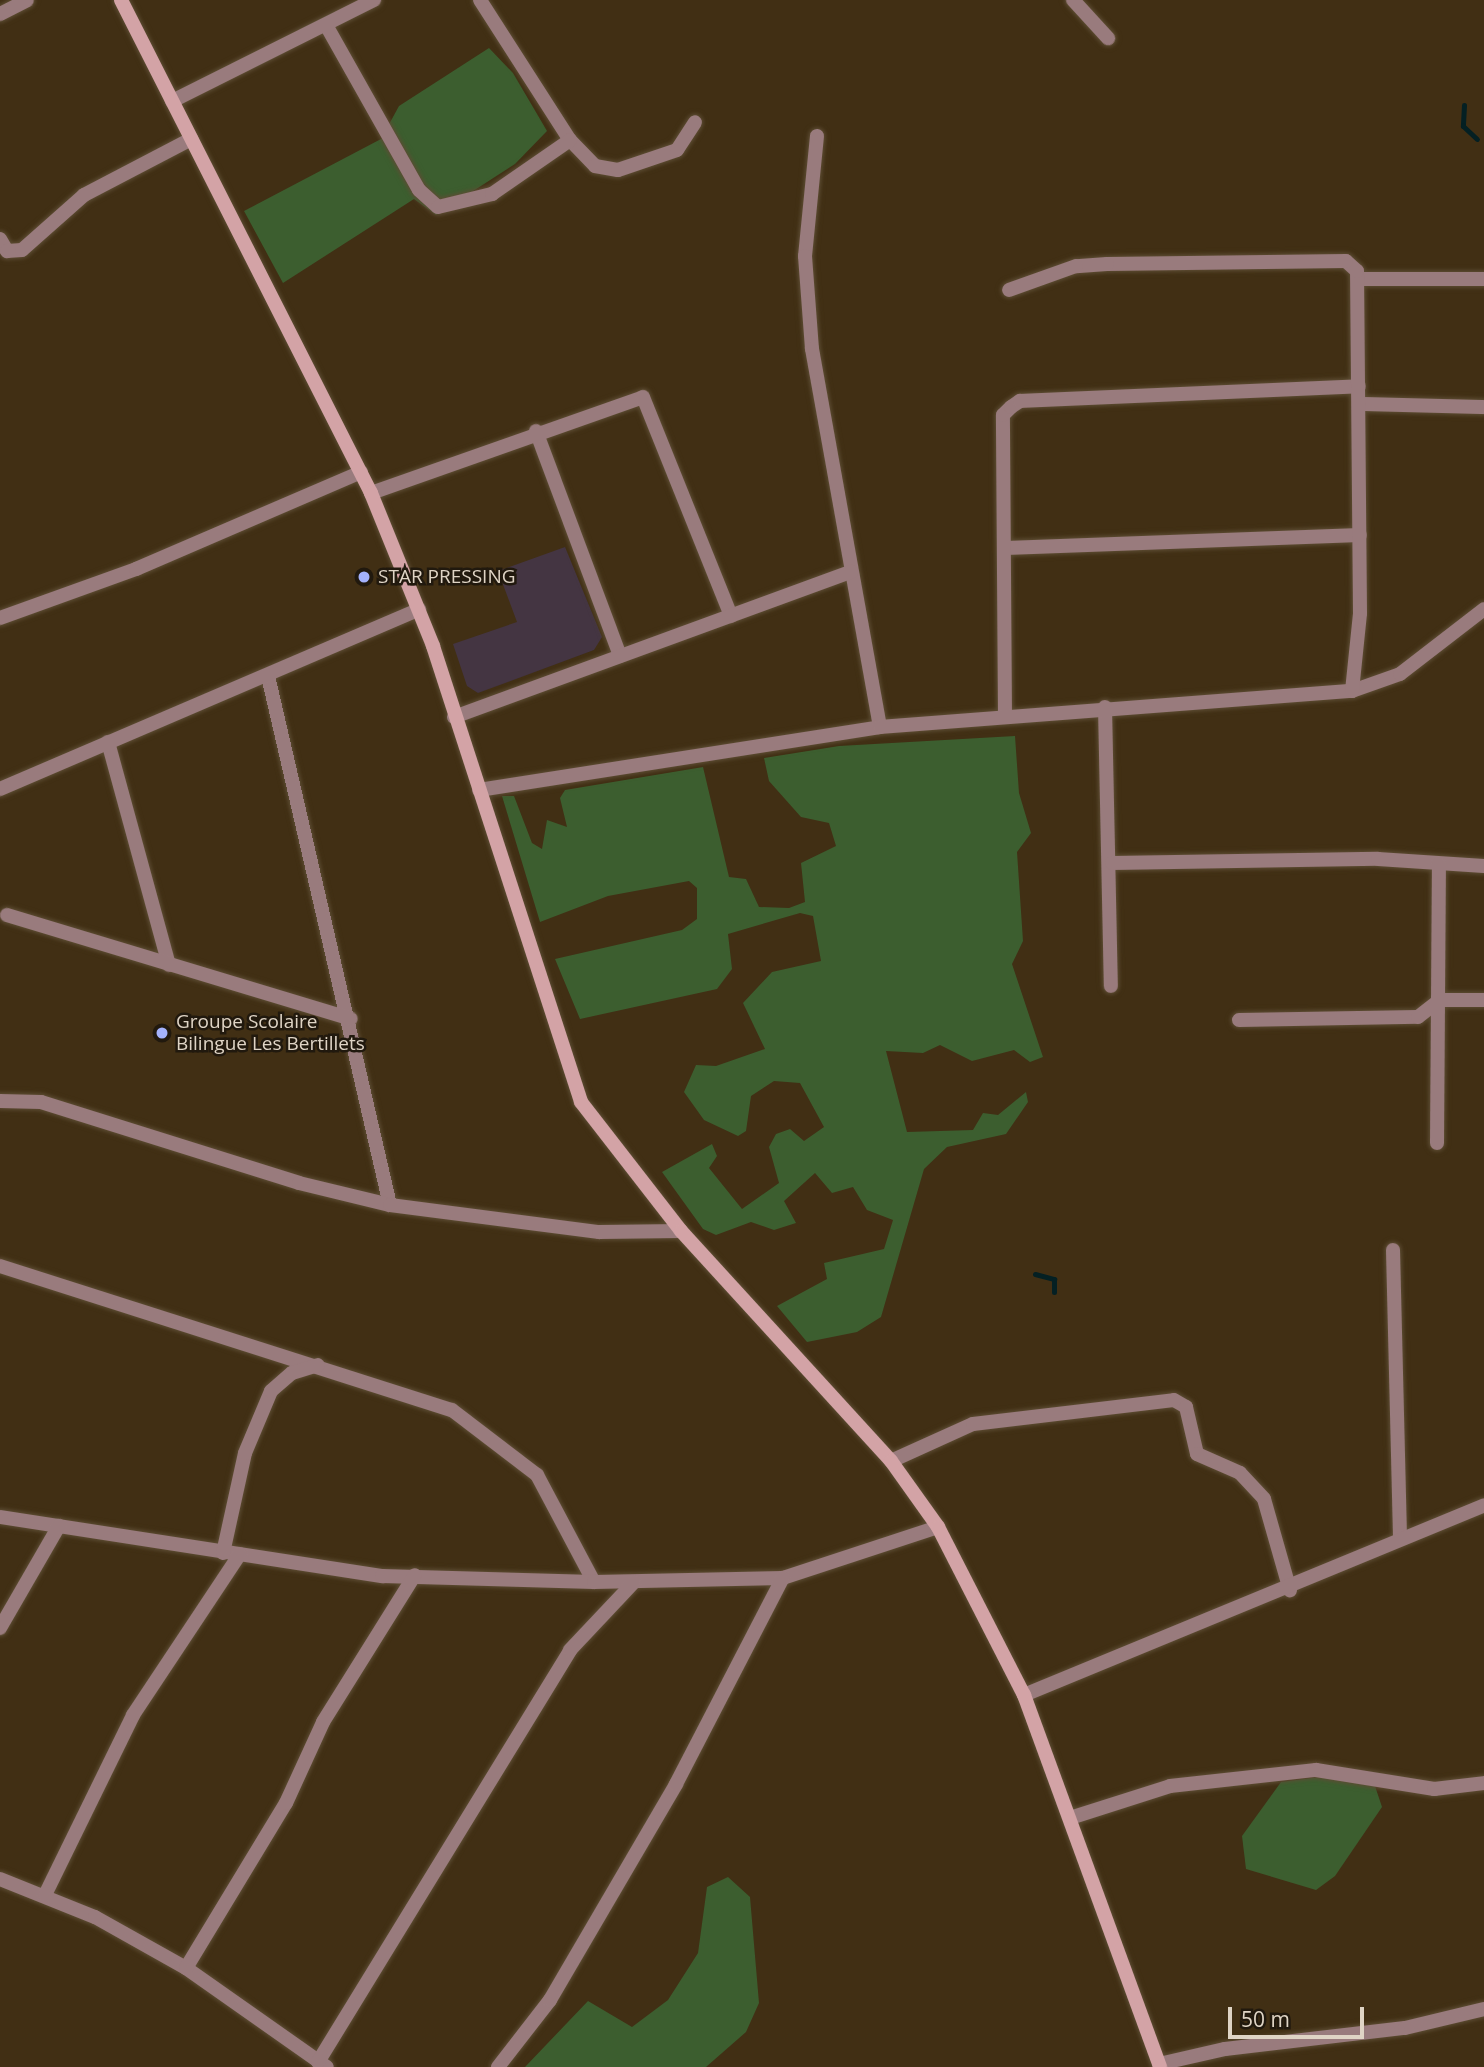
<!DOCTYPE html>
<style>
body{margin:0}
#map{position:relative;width:1484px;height:2067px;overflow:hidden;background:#412f14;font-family:"Open Sans",sans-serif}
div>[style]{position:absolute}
.education>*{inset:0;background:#443542}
.green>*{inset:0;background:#3c5e2f}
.stream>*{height:5px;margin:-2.5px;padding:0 2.5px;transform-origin:2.5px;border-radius:2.5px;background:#042023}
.roads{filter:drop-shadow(0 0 2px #5d4d34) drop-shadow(0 0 2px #5d4d34)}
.minor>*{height:14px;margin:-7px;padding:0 7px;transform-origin:7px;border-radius:7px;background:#997b7d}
.secondary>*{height:14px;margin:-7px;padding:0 7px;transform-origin:7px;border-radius:7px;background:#d3a3a6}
.dots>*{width:19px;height:19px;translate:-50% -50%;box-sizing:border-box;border:4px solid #21190e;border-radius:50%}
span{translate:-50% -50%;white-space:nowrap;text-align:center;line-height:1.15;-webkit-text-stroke:5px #21190e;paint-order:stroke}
.poi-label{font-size:19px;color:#dfd4c5}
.left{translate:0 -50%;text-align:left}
.scale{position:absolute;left:1228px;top:2007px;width:136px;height:32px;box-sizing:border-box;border:4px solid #dfd4c5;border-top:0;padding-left:9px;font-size:21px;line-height:24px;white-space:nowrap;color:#dfd4c5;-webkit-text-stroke:5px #21190e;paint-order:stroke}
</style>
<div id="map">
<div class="education">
<i style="clip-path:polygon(565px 547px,602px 637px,594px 650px,478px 693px,467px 686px,453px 644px,517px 622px,498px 571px)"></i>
</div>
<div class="green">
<i style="clip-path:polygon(489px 48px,513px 73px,547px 131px,515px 164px,436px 215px,414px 199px,283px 283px,244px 211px,381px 139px,399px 106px)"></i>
<i style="clip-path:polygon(1015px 736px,1019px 793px,1031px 833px,1017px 852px,1023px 941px,1012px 964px,1043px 1057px,1030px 1062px,1014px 1050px,972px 1061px,940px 1045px,923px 1053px,886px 1051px,907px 1132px,973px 1130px,983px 1113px,998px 1115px,1026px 1092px,1028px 1102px,1006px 1134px,947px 1147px,924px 1169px,881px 1317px,857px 1332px,807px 1342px,777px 1306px,827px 1279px,824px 1263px,884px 1249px,893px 1220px,867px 1210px,853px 1187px,832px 1193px,815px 1173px,784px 1201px,796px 1223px,774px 1230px,751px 1222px,716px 1235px,703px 1229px,662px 1172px,712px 1144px,717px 1156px,709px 1168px,742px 1209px,779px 1183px,769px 1147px,776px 1134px,790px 1129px,804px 1141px,824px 1127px,800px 1083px,774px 1081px,751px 1096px,746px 1131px,738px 1136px,704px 1120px,684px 1092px,696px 1065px,716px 1066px,765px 1049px,743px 1003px,772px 972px,821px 961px,813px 916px,800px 913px,728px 934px,732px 969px,717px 989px,580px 1019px,555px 959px,682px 930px,697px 919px,697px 888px,689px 881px,608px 896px,540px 922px,502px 796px,514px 796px,532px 843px,542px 849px,547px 820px,567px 827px,560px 798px,565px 790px,703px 767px,729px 877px,746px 879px,759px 907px,789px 908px,805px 902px,801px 863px,836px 846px,829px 823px,801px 817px,769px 781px,764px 758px,839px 746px)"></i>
<i style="clip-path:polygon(1326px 1776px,1373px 1780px,1382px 1807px,1335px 1876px,1316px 1890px,1246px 1869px,1242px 1836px,1281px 1782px)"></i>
<i style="clip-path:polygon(728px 1877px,750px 1897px,759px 2003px,746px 2032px,706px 2067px,525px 2067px,588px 2001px,632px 2027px,668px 2000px,698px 1953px,707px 1887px)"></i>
</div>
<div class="stream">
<i style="left:1464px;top:105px;width:21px;rotate:93deg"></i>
<i style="left:1463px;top:126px;width:19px;rotate:43deg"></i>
<i style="left:1035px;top:1274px;width:20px;rotate:15deg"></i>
<i style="left:1054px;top:1279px;width:13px;rotate:90deg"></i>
</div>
<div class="roads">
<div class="minor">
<i style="left:480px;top:0;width:166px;rotate:57.3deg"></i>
<i style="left:570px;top:140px;width:36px;rotate:46deg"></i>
<i style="left:595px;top:166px;width:23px;rotate:10deg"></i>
<i style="left:618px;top:170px;width:62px;rotate:-18.7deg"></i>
<i style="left:677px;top:150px;width:33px;rotate:-57deg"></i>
<i style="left:1073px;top:0;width:52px;rotate:47.4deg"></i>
<i style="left:0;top:14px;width:30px;rotate:-27deg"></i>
<i style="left:326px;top:25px;width:189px;rotate:60.6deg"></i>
<i style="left:419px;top:190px;width:25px;rotate:42deg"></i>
<i style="left:438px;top:207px;width:56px;rotate:-13.5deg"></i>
<i style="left:492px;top:194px;width:95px;rotate:-34.7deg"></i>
<i style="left:172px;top:101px;width:226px;rotate:-26.6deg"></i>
<i style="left:817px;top:136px;width:121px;rotate:95.7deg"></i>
<i style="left:805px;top:256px;width:93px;rotate:85.7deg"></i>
<i style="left:812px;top:349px;width:384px;rotate:79.8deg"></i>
<i style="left:0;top:239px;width:14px;rotate:60deg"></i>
<i style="left:7px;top:251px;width:15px;rotate:-4deg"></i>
<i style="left:22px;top:250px;width:83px;rotate:-41.6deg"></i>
<i style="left:84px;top:195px;width:121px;rotate:-27.6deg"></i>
<i style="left:1359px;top:279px;width:125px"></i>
<i style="left:1361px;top:404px;width:123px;rotate:1.4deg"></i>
<i style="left:536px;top:431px;width:240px;rotate:69.5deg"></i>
<i style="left:371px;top:493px;width:288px;rotate:-19.4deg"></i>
<i style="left:643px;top:397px;width:236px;rotate:68.1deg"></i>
<i style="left:1006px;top:548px;width:354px;rotate:-2.1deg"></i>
<i style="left:0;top:618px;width:145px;rotate:-19.8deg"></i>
<i style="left:136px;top:569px;width:245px;rotate:-23.3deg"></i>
<i style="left:268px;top:676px;width:543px;rotate:77.01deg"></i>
<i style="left:1352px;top:691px;width:51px;rotate:-19.5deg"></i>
<i style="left:1400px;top:674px;width:106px;rotate:-37.7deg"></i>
<i style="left:1105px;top:707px;width:279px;rotate:88.8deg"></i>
<i style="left:1005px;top:716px;width:301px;rotate:-90.4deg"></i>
<i style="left:1003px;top:415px;width:11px;rotate:-45deg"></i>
<i style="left:1011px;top:407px;width:11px;rotate:-34deg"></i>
<i style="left:1020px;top:401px;width:339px;rotate:-2.5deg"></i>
<i style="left:454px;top:717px;width:423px;rotate:-20.1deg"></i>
<i style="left:108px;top:742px;width:231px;rotate:74.7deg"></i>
<i style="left:0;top:789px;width:456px;rotate:-23.2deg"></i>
<i style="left:479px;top:790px;width:406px;rotate:-8.9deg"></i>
<i style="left:880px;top:727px;width:473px;rotate:-4.4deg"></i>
<i style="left:1352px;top:691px;width:78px;rotate:-84.1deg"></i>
<i style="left:1360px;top:613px;width:342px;rotate:-90.5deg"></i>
<i style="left:1357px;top:271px;width:15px;rotate:-138deg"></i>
<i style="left:1346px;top:261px;width:239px;rotate:179.3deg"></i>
<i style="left:1107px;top:264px;width:31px;rotate:176deg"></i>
<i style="left:1076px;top:266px;width:71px;rotate:160.3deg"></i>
<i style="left:1112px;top:863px;width:266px;rotate:-0.9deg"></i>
<i style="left:1378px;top:859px;width:106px;rotate:3.8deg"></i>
<i style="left:7px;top:915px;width:359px;rotate:16.8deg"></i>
<i style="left:1239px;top:1020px;width:179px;rotate:-1deg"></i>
<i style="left:1418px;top:1017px;width:28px;rotate:-38deg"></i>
<i style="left:1440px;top:1000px;width:44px"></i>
<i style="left:0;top:1101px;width:41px;rotate:1.4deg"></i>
<i style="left:41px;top:1102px;width:270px;rotate:17.4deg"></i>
<i style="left:299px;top:1183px;width:94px;rotate:13.6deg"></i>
<i style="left:390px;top:1205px;width:211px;rotate:7.4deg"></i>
<i style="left:599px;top:1232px;width:82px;rotate:-0.7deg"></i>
<i style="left:1437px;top:1143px;width:279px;rotate:-89.6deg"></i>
<i style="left:1393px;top:1250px;width:287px;rotate:88.6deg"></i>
<i style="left:0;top:1266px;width:474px;rotate:17.7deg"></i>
<i style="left:452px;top:1410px;width:107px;rotate:37.4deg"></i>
<i style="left:537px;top:1475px;width:121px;rotate:62deg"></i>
<i style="left:891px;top:1461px;width:90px;rotate:-24.3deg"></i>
<i style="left:973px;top:1424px;width:202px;rotate:-6.8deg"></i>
<i style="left:1174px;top:1400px;width:14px;rotate:30deg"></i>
<i style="left:1186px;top:1407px;width:48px;rotate:76.8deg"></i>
<i style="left:1197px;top:1454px;width:47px;rotate:23.8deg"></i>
<i style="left:1240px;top:1473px;width:35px;rotate:47deg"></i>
<i style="left:1264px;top:1499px;width:95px;rotate:74.1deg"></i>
<i style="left:0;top:1517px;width:387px;rotate:8.8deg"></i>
<i style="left:382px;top:1576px;width:212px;rotate:1.6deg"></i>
<i style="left:594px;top:1582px;width:189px;rotate:-1.2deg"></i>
<i style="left:783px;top:1578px;width:163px;rotate:-18.2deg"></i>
<i style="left:223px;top:1553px;width:102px;rotate:-77.6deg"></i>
<i style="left:245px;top:1453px;width:67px;rotate:-67.2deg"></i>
<i style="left:271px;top:1391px;width:28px;rotate:-41deg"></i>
<i style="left:292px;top:1373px;width:27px;rotate:-17deg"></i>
<i style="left:0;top:1628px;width:118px;rotate:-60deg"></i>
<i style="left:1024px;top:1695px;width:498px;rotate:-22.4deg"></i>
<i style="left:1070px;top:1818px;width:105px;rotate:-17.7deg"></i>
<i style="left:1170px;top:1786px;width:147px;rotate:-6.3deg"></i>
<i style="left:1316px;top:1770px;width:120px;rotate:9.1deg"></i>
<i style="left:1434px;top:1789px;width:50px;rotate:-6.8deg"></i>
<i style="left:0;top:1879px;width:102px;rotate:21.8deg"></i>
<i style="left:95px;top:1917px;width:104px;rotate:29.3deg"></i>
<i style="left:186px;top:1968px;width:172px;rotate:35.1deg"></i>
<i style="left:45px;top:1895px;width:200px;rotate:-63.9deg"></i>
<i style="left:133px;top:1715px;width:193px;rotate:-56.4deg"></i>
<i style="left:186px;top:1968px;width:193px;rotate:-58.8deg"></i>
<i style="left:286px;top:1803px;width:89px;rotate:-65.4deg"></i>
<i style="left:323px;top:1722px;width:173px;rotate:-58deg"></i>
<i style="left:318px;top:2062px;width:483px;rotate:-58.5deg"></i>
<i style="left:570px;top:1650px;width:93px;rotate:-46.7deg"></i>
<i style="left:1159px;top:2064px;width:68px;rotate:-12.8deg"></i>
<i style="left:1225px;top:2049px;width:181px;rotate:-6.7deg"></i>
<i style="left:1405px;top:2028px;width:81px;rotate:-13.5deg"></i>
<i style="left:498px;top:2067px;width:85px;rotate:-52.2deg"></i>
<i style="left:550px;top:2000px;width:250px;rotate:-59.7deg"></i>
<i style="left:676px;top:1784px;width:232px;rotate:-62.6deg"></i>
</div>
<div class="secondary">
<i style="left:121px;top:0;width:553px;rotate:63.11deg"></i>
<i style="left:371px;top:493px;width:165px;rotate:67.9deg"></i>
<i style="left:433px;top:646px;width:479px;rotate:72deg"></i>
<i style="left:581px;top:1102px;width:163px;rotate:52.2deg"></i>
<i style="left:681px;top:1231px;width:311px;rotate:47.6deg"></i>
<i style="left:891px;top:1461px;width:81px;rotate:54.5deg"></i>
<i style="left:938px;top:1527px;width:189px;rotate:62.9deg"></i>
<i style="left:1024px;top:1695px;width:396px;rotate:69.9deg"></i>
</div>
</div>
<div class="dots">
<i style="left:364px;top:577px;background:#a4b2fc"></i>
<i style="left:162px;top:1033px;background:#a4b2fc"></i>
</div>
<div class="poi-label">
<span class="left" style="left:378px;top:577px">STAR PRESSING</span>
<span class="left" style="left:176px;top:1033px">Groupe Scolaire<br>Bilingue Les Bertillets</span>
</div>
<div class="scale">50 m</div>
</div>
